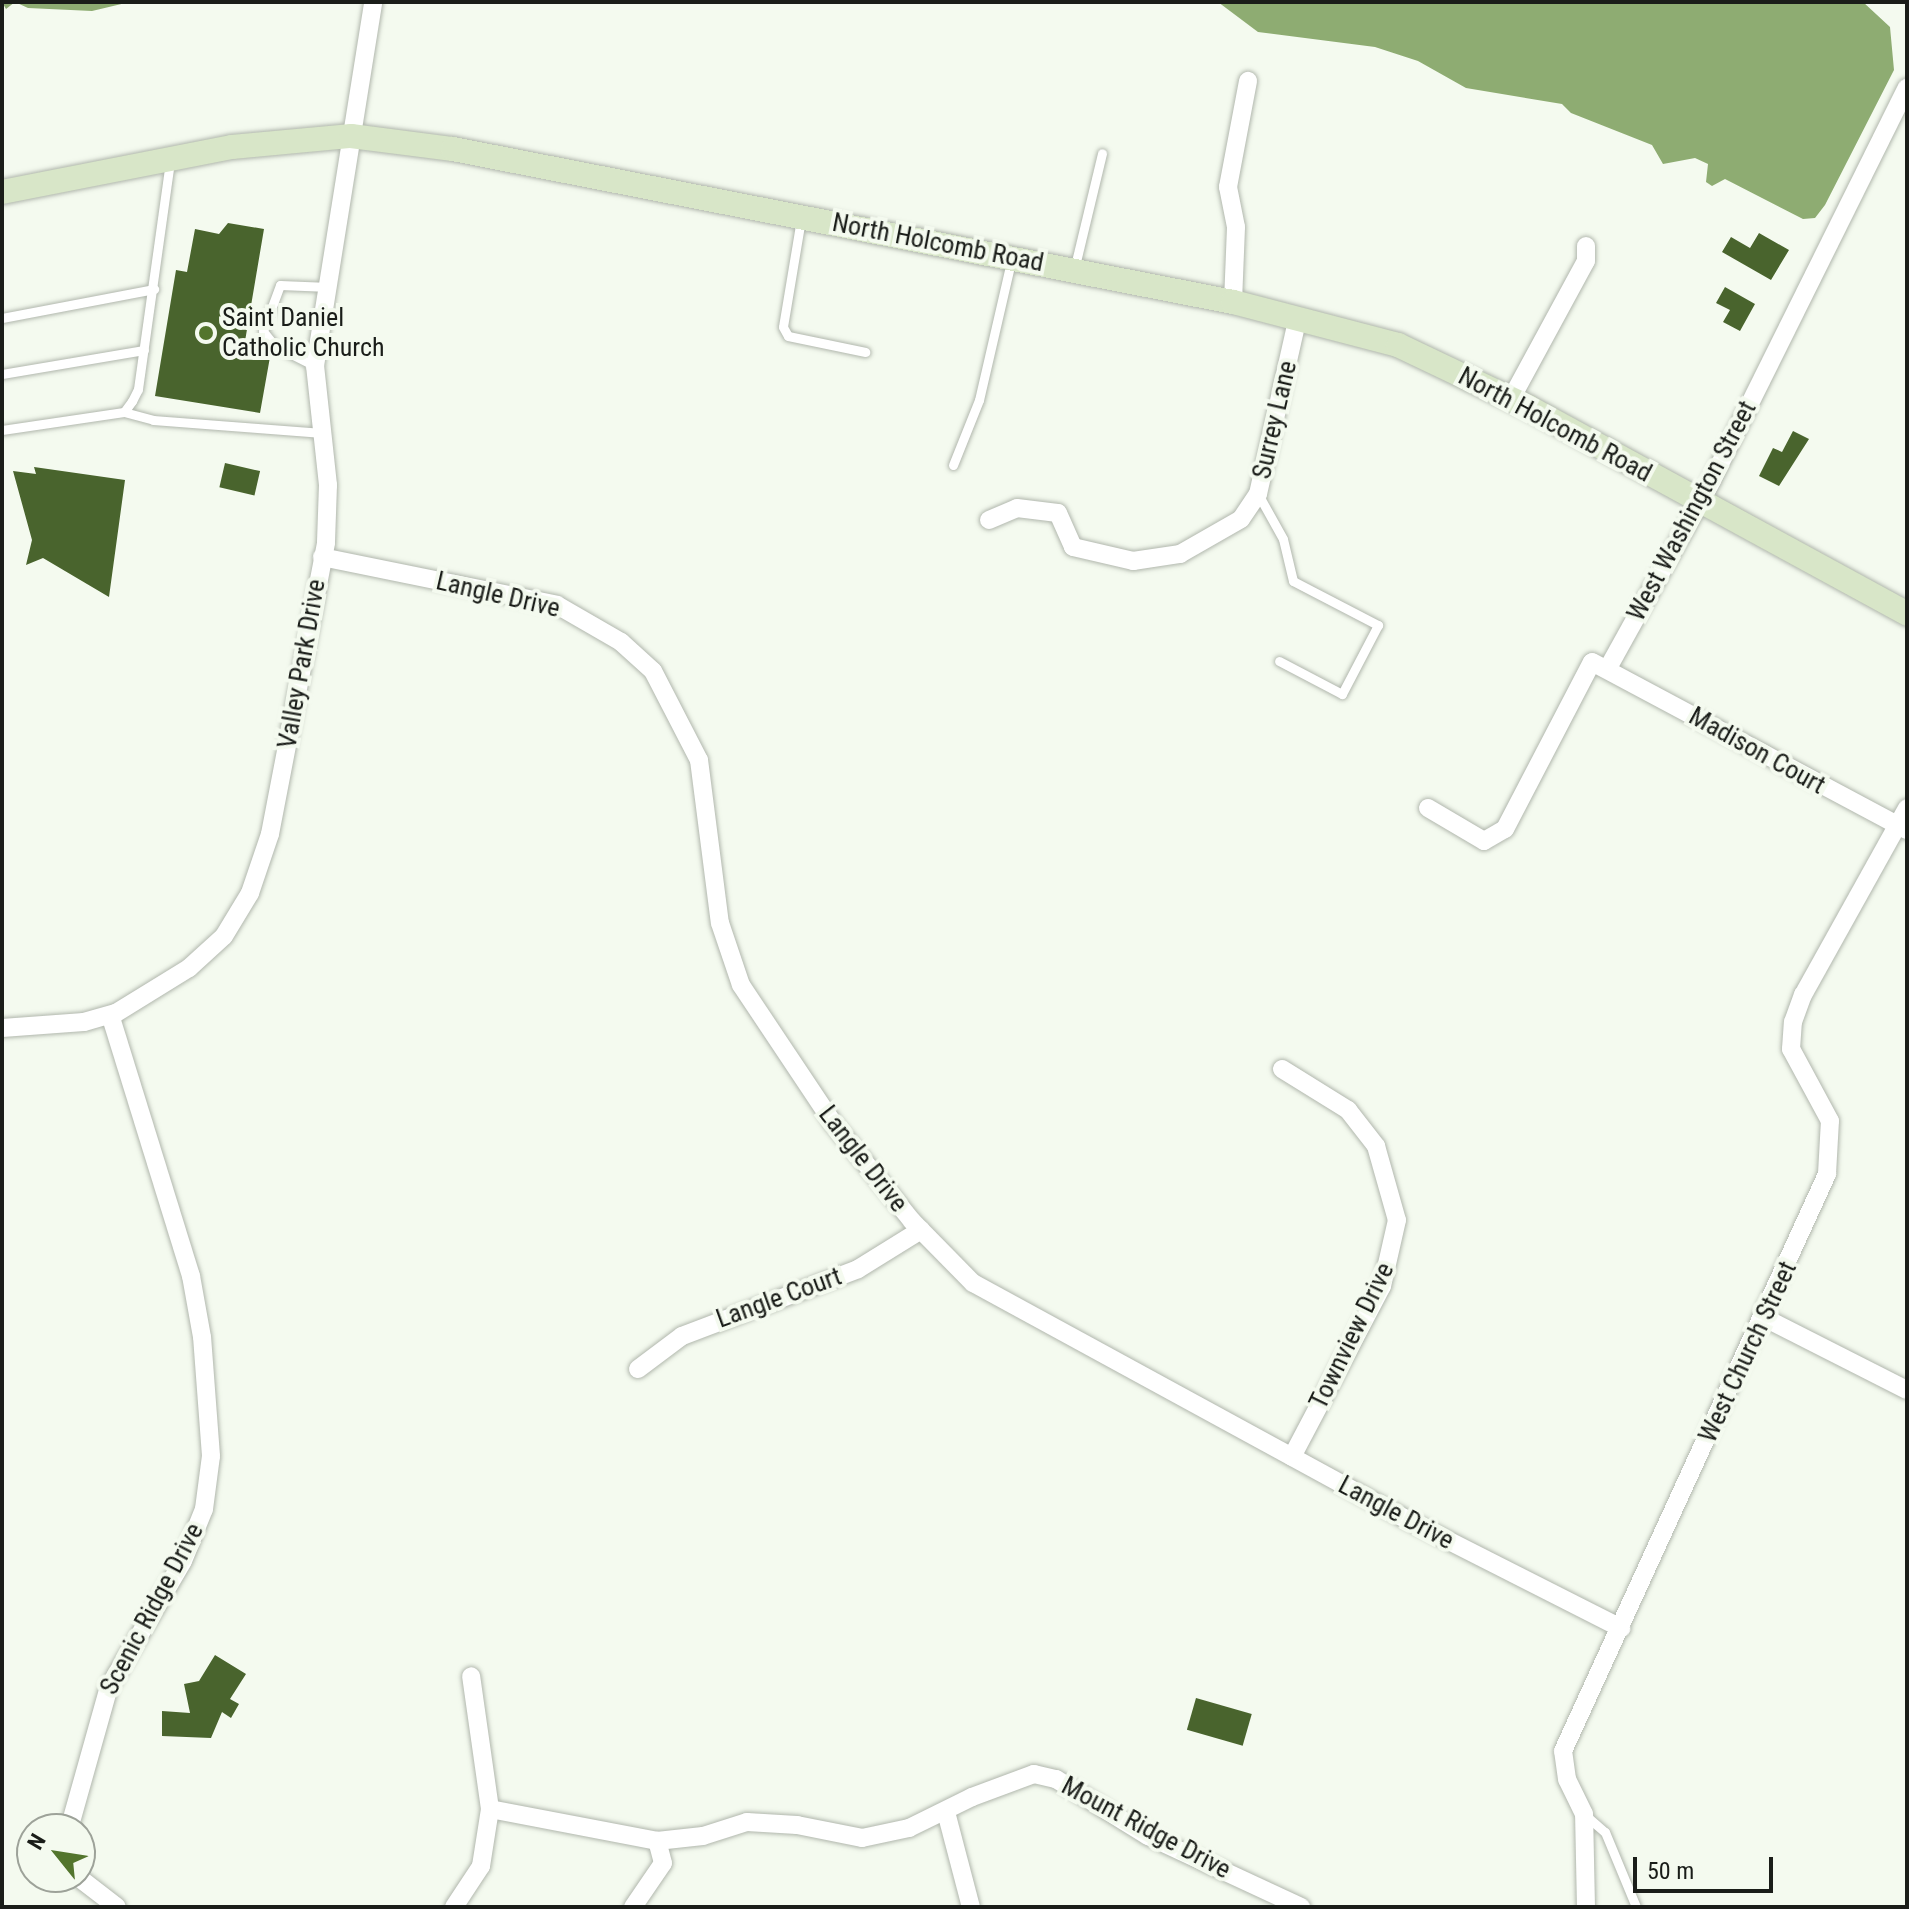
<!DOCTYPE html>
<style>
body{margin:0}
#map{position:relative;width:1909px;height:1909px;overflow:hidden;background:#f4faef;font-family:"Roboto Condensed",sans-serif}
div>[style]{position:absolute}
.water>*{inset:0;background:#8eac72}
.building>*{inset:0;background:#49642d;transform-origin:0 0}
.roads{filter:drop-shadow(0 0 2px #b1b7ad) drop-shadow(0 0 2px #b1b7ad)}
.lane>*{height:9px;margin:-4.5px;padding:0 4.5px;transform-origin:4.5px;border-radius:4.5px;background:#fff}
.street>*{height:18px;margin:-9px;padding:0 9px;transform-origin:9px;border-radius:9px;background:#fff}
.secondary>*{height:24px;margin:-12px;padding:0 12px;transform-origin:12px;border-radius:12px;background:#d8e6c8}
.dots>*{width:22px;height:22px;translate:-50% -50%;box-sizing:border-box;border:4px solid #f4faef;border-radius:50%}
span{translate:-50% -50%;white-space:nowrap;text-align:center;line-height:1.15;-webkit-text-stroke:8px #f4faef;paint-order:stroke}
.street-label{font-size:26px;color:#1a1d19}
.poi-label{font-size:26px;color:#1a1d19}
.left{translate:0 -50%;text-align:left}
.frame{position:absolute;inset:0;border:4px solid #1a1d19;pointer-events:none}
.north{position:absolute;left:16px;top:1813px;width:80px;height:80px;box-sizing:border-box;background:#f4faef;border:2px solid #9da299;border-radius:50%;rotate:300deg;font-size:22px;font-weight:700;line-height:32px;text-align:center;color:#1a1d19}
.north::after{content:'';display:block;margin:auto;width:28px;height:36px;background:#53752d;clip-path:polygon(50% 0,100% 100%,50% 72%,0 100%)}
.scale{position:absolute;left:1633px;top:1857px;width:140px;height:36px;box-sizing:border-box;border:4px solid #1a1d19;border-top:0;padding-left:10px;font-size:24px;line-height:28px;white-space:nowrap;color:#1a1d19;-webkit-text-stroke:6px #f4faef;paint-order:stroke}
</style>
<div id="map">
<div class="water">
<i style="clip-path:polygon(2px 2px,130px 2px,92px 11px,28px 8px,15px 2px,6px 9px)"></i>
<i style="clip-path:polygon(1218px 2px,1863px 2px,1890px 27px,1894px 70px,1825px 205px,1815px 218px,1803px 219px,1725px 179px,1712px 186px,1706px 182px,1708px 164px,1695px 158px,1663px 164px,1652px 145px,1571px 113px,1562px 104px,1466px 88px,1418px 61px,1375px 47px,1258px 32px)"></i>
</div>
<div class="building">
<i style="clip-path:polygon(228px 223px,264px 229px,243px 353px,270px 357px,260px 413px,155px 396px,176px 270px,187px 272px,195px 229px,219px 234px)"></i>
<i style="clip-path:polygon(1759px 233px,1789px 250px,1771px 280px,1722px 252px,1731px 237px,1750px 248px)"></i>
<i style="clip-path:polygon(1725px 287px,1755px 304px,1740px 331px,1723px 322px,1730px 310px,1716px 303px)"></i>
<i style="clip-path:polygon(1793px 431px,1809px 439px,1779px 486px,1759px 476px,1773px 448px,1782px 452px)"></i>
<i style="left:225px;top:463px;width:36px;height:25px;rotate:13deg"></i>
<i style="clip-path:polygon(34px 467px,125px 480px,109px 597px,43px 558px,26px 565px,32px 540px,13px 471px,36px 474px)"></i>
<i style="clip-path:polygon(215px 1655px,246px 1674px,230px 1699px,239px 1704px,231px 1718px,222px 1712px,211px 1738px,162px 1736px,162px 1711px,190px 1713px,184px 1684px,199px 1681px)"></i>
<i style="left:1196px;top:1698px;width:58px;height:33px;rotate:16deg"></i>
</div>
<div class="roads">
<div class="lane">
<i style="left:801px;top:219px;width:109px;rotate:99.5deg"></i>
<i style="left:783px;top:327px;width:10px;rotate:61deg"></i>
<i style="left:788px;top:336px;width:79px;rotate:11.7deg"></i>
<i style="left:1074px;top:270px;width:120px;rotate:-76.5deg"></i>
<i style="left:2px;top:318px;width:155px;rotate:-10.8deg"></i>
<i style="left:315px;top:366px;width:45px;rotate:-153.4deg"></i>
<i style="left:275px;top:346px;width:19px;rotate:-129deg"></i>
<i style="left:263px;top:331px;width:49px;rotate:-69.7deg"></i>
<i style="left:280px;top:285px;width:49px;rotate:2.3deg"></i>
<i style="left:2px;top:374px;width:144px;rotate:-9.6deg"></i>
<i style="left:124px;top:412px;width:30px;rotate:15deg"></i>
<i style="left:153px;top:420px;width:170px;rotate:4.4deg"></i>
<i style="left:2px;top:430px;width:123px;rotate:-8.4deg"></i>
<i style="left:124px;top:412px;width:14px;rotate:-54deg"></i>
<i style="left:132px;top:401px;width:13px;rotate:-63deg"></i>
<i style="left:138px;top:389px;width:229px;rotate:-82deg"></i>
<i style="left:953px;top:465px;width:70px;rotate:-68.2deg"></i>
<i style="left:979px;top:400px;width:143px;rotate:-77deg"></i>
<i style="left:1258px;top:494px;width:51px;rotate:60.9deg"></i>
<i style="left:1283px;top:539px;width:43px;rotate:76.6deg"></i>
<i style="left:1293px;top:581px;width:96px;rotate:27.4deg"></i>
<i style="left:1378px;top:625px;width:78px;rotate:117.6deg"></i>
<i style="left:1342px;top:694px;width:71px;rotate:-152.4deg"></i>
<i style="left:1584px;top:1814px;width:28px;rotate:41deg"></i>
<i style="left:1605px;top:1832px;width:81px;rotate:67.5deg"></i>
</div>
<div class="street">
<i style="left:1233px;top:302px;width:75px;rotate:-87.7deg"></i>
<i style="left:1236px;top:227px;width:41px;rotate:-101.3deg"></i>
<i style="left:1228px;top:187px;width:108px;rotate:-79.3deg"></i>
<i style="left:1511px;top:399px;width:157px;rotate:-61.5deg"></i>
<i style="left:1586px;top:261px;width:15px;rotate:-90deg"></i>
<i style="left:989px;top:520px;width:30px;rotate:-23deg"></i>
<i style="left:1017px;top:508px;width:41px;rotate:7deg"></i>
<i style="left:1058px;top:513px;width:37px;rotate:66deg"></i>
<i style="left:1073px;top:547px;width:62px;rotate:13.1deg"></i>
<i style="left:1133px;top:561px;width:48px;rotate:-8.5deg"></i>
<i style="left:1180px;top:554px;width:70px;rotate:-29.8deg"></i>
<i style="left:1241px;top:519px;width:30px;rotate:-56deg"></i>
<i style="left:1258px;top:494px;width:182px;rotate:-77.3deg"></i>
<i style="left:322px;top:557px;width:240px;rotate:11.5deg"></i>
<i style="left:557px;top:605px;width:74px;rotate:30deg"></i>
<i style="left:621px;top:642px;width:43px;rotate:42.2deg"></i>
<i style="left:653px;top:671px;width:100px;rotate:62.7deg"></i>
<i style="left:699px;top:760px;width:164px;rotate:82.7deg"></i>
<i style="left:720px;top:923px;width:65px;rotate:71.3deg"></i>
<i style="left:741px;top:985px;width:166px;rotate:56.3deg"></i>
<i style="left:833px;top:1123px;width:126px;rotate:51.1deg"></i>
<i style="left:912px;top:1221px;width:87px;rotate:45.5deg"></i>
<i style="left:973px;top:1283px;width:489px;rotate:28.6deg"></i>
<i style="left:1402px;top:1517px;width:246px;rotate:26.9deg"></i>
<i style="left:1608px;top:668px;width:215px;rotate:-61deg"></i>
<i style="left:1712px;top:480px;width:438px;rotate:-63.6deg"></i>
<i style="left:1428px;top:808px;width:65px;rotate:30.5deg"></i>
<i style="left:1484px;top:841px;width:24px;rotate:-30deg"></i>
<i style="left:1505px;top:829px;width:188px;rotate:-62.5deg"></i>
<i style="left:1592px;top:662px;width:357px;rotate:28.1deg"></i>
<i style="left:2px;top:1028px;width:82px;rotate:-4.2deg"></i>
<i style="left:84px;top:1022px;width:33px;rotate:-16deg"></i>
<i style="left:116px;top:1013px;width:86px;rotate:-31.7deg"></i>
<i style="left:189px;top:968px;width:47px;rotate:-42.4deg"></i>
<i style="left:224px;top:936px;width:50px;rotate:-58.8deg"></i>
<i style="left:250px;top:893px;width:62px;rotate:-71.3deg"></i>
<i style="left:270px;top:834px;width:297px;rotate:-79.1deg"></i>
<i style="left:326px;top:542px;width:57px;rotate:-88deg"></i>
<i style="left:328px;top:485px;width:120px;rotate:-96.2deg"></i>
<i style="left:315px;top:366px;width:369px;rotate:-80.9deg"></i>
<i style="left:1282px;top:1069px;width:78px;rotate:31.8deg"></i>
<i style="left:1348px;top:1110px;width:46px;rotate:52.1deg"></i>
<i style="left:1376px;top:1146px;width:77px;rotate:74.2deg"></i>
<i style="left:1397px;top:1220px;width:68px;rotate:102.8deg"></i>
<i style="left:1382px;top:1286px;width:193px;rotate:117.8deg"></i>
<i style="left:1763px;top:1317px;width:161px;rotate:26.9deg"></i>
<i style="left:638px;top:1369px;width:55px;rotate:-36.9deg"></i>
<i style="left:682px;top:1336px;width:188px;rotate:-20.8deg"></i>
<i style="left:858px;top:1269px;width:74px;rotate:-31.8deg"></i>
<i style="left:490px;top:1809px;width:170px;rotate:10.8deg"></i>
<i style="left:657px;top:1841px;width:46px;rotate:-6.2deg"></i>
<i style="left:703px;top:1836px;width:46px;rotate:-17.7deg"></i>
<i style="left:747px;top:1822px;width:50px;rotate:3.4deg"></i>
<i style="left:797px;top:1825px;width:66px;rotate:11.3deg"></i>
<i style="left:862px;top:1838px;width:48px;rotate:-12deg"></i>
<i style="left:909px;top:1828px;width:70px;rotate:-26.2deg"></i>
<i style="left:972px;top:1797px;width:66px;rotate:-20.4deg"></i>
<i style="left:1034px;top:1774px;width:23px;rotate:13deg"></i>
<i style="left:1056px;top:1779px;width:108px;rotate:31.8deg"></i>
<i style="left:1148px;top:1836px;width:169px;rotate:24.9deg"></i>
<i style="left:946px;top:1812px;width:98px;rotate:75.3deg"></i>
<i style="left:69px;top:1829px;width:148px;rotate:-74.3deg"></i>
<i style="left:109px;top:1687px;width:146px;rotate:-59.6deg"></i>
<i style="left:183px;top:1561px;width:56px;rotate:-68deg"></i>
<i style="left:204px;top:1509px;width:53px;rotate:-82.5deg"></i>
<i style="left:211px;top:1456px;width:119px;rotate:-94.3deg"></i>
<i style="left:202px;top:1337px;width:62px;rotate:-100.2deg"></i>
<i style="left:191px;top:1276px;width:273px;rotate:-107.2deg"></i>
<i style="left:78px;top:1877px;width:49px;rotate:37.6deg"></i>
<i style="left:454px;top:1907px;width:49px;rotate:-56.6deg"></i>
<i style="left:481px;top:1866px;width:58px;rotate:-81deg"></i>
<i style="left:490px;top:1809px;width:134px;rotate:-98.1deg"></i>
<i style="left:633px;top:1907px;width:53px;rotate:-55.7deg"></i>
<i style="left:663px;top:1863px;width:23px;rotate:-105deg"></i>
<i style="left:1586px;top:1907px;width:93px;rotate:-91.2deg"></i>
<i style="left:1584px;top:1814px;width:39px;rotate:-116deg"></i>
<i style="left:1567px;top:1779px;width:28px;rotate:-98deg"></i>
<i style="left:1563px;top:1751px;width:635px;rotate:-65.41deg"></i>
<i style="left:1827px;top:1174px;width:53px;rotate:-86.8deg"></i>
<i style="left:1830px;top:1121px;width:82px;rotate:-118.4deg"></i>
<i style="left:1791px;top:1049px;width:27px;rotate:-86deg"></i>
<i style="left:1793px;top:1022px;width:29px;rotate:-70deg"></i>
<i style="left:1803px;top:995px;width:214px;rotate:-60.9deg"></i>
</div>
<div class="secondary">
<i style="left:2px;top:192px;width:234px;rotate:-11.1deg"></i>
<i style="left:232px;top:147px;width:120px;rotate:-5.3deg"></i>
<i style="left:351px;top:136px;width:103px;rotate:7.3deg"></i>
<i style="left:453px;top:149px;width:795px;rotate:11.1deg"></i>
<i style="left:1233px;top:302px;width:171px;rotate:14.6deg"></i>
<i style="left:1398px;top:345px;width:144px;rotate:25.5deg"></i>
<i style="left:1528px;top:407px;width:432px;rotate:28.6deg"></i>
</div>
</div>
<div class="dots">
<i style="left:206px;top:333px;background:#53752d"></i>
</div>
<div class="street-label">
<span style="left:938px;top:243px;rotate:11deg">North Holcomb Road</span>
<span style="left:1275px;top:420px;rotate:-77deg">Surrey Lane</span>
<span style="left:1555px;top:425px;rotate:28deg">North Holcomb Road</span>
<span style="left:1692px;top:511px;rotate:-62deg">West Washington Street</span>
<span style="left:498px;top:595px;rotate:13deg">Langle Drive</span>
<span style="left:302px;top:664px;rotate:-80deg">Valley Park Drive</span>
<span style="left:1757px;top:751px;rotate:29deg">Madison Court</span>
<span style="left:863px;top:1159px;rotate:52deg">Langle Drive</span>
<span style="left:779px;top:1298px;rotate:-20deg">Langle Court</span>
<span style="left:1352px;top:1336px;rotate:-64deg">Townview Drive</span>
<span style="left:1748px;top:1352px;rotate:-65deg">West Church Street</span>
<span style="left:1396px;top:1513px;rotate:28deg">Langle Drive</span>
<span style="left:152px;top:1609px;rotate:-62deg">Scenic Ridge Drive</span>
<span style="left:1146px;top:1828px;rotate:28deg">Mount Ridge Drive</span>
</div>
<div class="poi-label">
<span class="left" style="left:222px;top:333px">Saint Daniel<br>Catholic Church</span>
</div>
<div class="frame"></div>
<div class="north">N</div>
<div class="scale">50 m</div>
</div>
